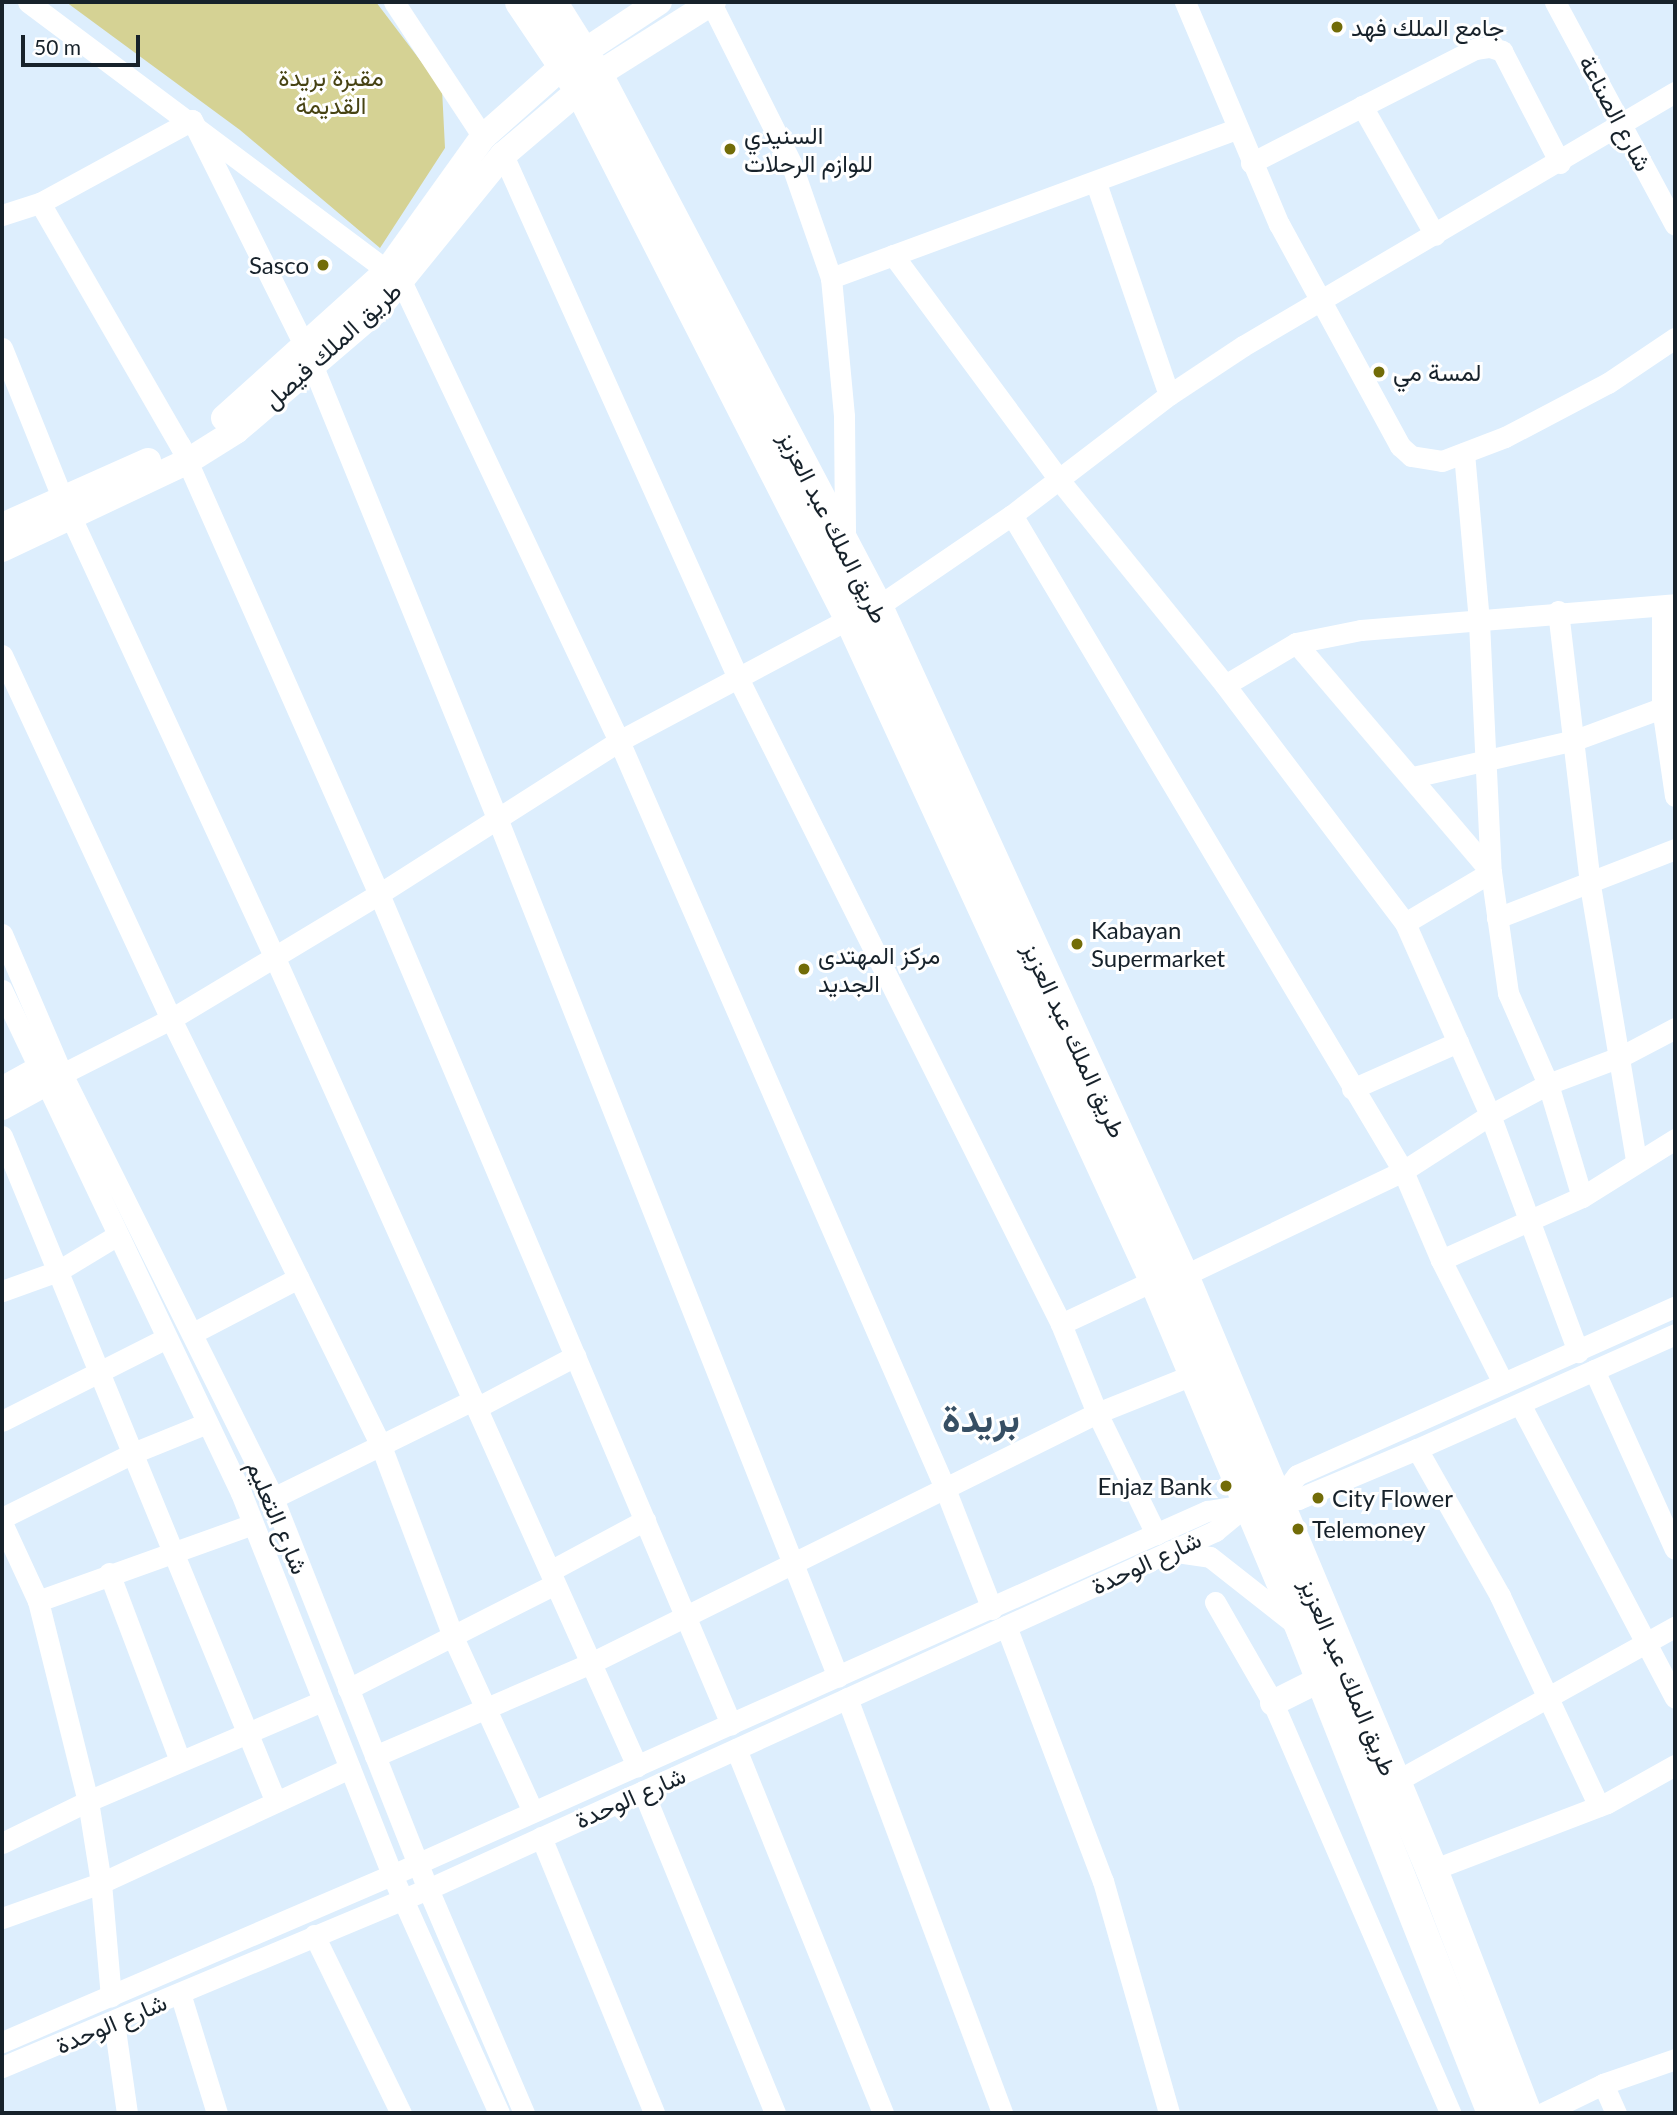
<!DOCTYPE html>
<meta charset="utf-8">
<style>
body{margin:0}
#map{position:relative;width:1677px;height:2115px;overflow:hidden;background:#ddeefd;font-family:Lato,Vazirmatn,sans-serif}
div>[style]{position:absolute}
.green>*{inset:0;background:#d5d294}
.minor>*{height:21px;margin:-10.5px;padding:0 10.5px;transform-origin:10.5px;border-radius:10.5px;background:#fff}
.major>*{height:26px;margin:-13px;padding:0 13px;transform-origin:13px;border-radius:13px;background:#fff}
.highway>*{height:32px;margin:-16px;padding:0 16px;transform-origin:16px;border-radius:16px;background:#fff}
.dots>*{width:19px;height:19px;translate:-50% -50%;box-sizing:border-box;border:4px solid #fff;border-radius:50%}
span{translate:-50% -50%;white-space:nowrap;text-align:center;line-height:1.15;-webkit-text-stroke:6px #fff;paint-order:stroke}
.poi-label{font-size:24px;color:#17222b}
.left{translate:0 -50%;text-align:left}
.right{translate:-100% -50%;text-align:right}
.park-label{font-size:24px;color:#474313}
.street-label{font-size:24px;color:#17222b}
.town-label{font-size:38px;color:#374f64;font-weight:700}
.frame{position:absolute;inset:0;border:4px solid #17222b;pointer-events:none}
.scale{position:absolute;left:21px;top:35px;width:119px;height:32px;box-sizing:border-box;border:4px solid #17222b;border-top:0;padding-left:9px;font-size:21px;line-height:24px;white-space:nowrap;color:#17222b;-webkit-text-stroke:5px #fff;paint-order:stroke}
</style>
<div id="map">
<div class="green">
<i style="clip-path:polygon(66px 2px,376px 2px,442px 89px,445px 148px,380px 248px,240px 130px)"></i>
</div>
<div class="minor">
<i style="left:28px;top:2px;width:449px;rotate:36.8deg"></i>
<i style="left:394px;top:2px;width:162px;rotate:56.6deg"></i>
<i style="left:1185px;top:2px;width:241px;rotate:67.1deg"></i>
<i style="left:1279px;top:224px;width:253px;rotate:61.4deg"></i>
<i style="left:1400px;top:446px;width:15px;rotate:42deg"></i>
<i style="left:1411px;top:456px;width:31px;rotate:9deg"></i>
<i style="left:1442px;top:461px;width:67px;rotate:-20.9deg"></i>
<i style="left:1505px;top:437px;width:116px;rotate:-27.7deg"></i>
<i style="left:1608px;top:383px;width:81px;rotate:-33.9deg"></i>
<i style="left:1555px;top:2px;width:253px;rotate:61.7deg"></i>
<i style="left:711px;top:3px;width:179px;rotate:63.4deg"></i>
<i style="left:791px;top:163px;width:122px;rotate:70.8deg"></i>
<i style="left:831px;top:278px;width:139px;rotate:84.6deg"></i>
<i style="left:844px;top:416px;width:123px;rotate:89.5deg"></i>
<i style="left:1362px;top:106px;width:148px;rotate:60.5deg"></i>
<i style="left:503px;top:155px;width:573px;rotate:65.8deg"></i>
<i style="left:738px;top:678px;width:722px;rotate:63.43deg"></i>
<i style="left:1061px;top:1324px;width:96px;rotate:68deg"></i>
<i style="left:1097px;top:1413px;width:135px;rotate:64deg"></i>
<i style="left:1251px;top:163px;width:251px;rotate:-27deg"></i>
<i style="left:1475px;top:49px;width:15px;rotate:-8deg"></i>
<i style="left:1490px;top:47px;width:13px;rotate:18deg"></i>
<i style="left:1502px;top:51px;width:126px;rotate:62.6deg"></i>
<i style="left:1096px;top:183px;width:224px;rotate:71deg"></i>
<i style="left:40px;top:203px;width:280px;rotate:60deg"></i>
<i style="left:180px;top:445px;width:491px;rotate:66.1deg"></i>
<i style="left:379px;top:894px;width:902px;rotate:67.02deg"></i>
<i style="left:2px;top:215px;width:40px;rotate:-18deg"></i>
<i style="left:40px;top:203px;width:173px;rotate:-28.6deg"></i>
<i style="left:192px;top:120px;width:254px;rotate:63.5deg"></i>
<i style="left:305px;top:347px;width:509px;rotate:67.82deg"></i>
<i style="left:497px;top:818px;width:924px;rotate:68.35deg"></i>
<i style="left:893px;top:255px;width:281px;rotate:53.5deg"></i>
<i style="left:1060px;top:481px;width:262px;rotate:51deg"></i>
<i style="left:1225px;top:685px;width:298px;rotate:52.9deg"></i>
<i style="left:1405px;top:923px;width:210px;rotate:66.1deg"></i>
<i style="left:1490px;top:1115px;width:253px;rotate:69.6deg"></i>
<i style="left:831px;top:278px;width:432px;rotate:-20.2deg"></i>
<i style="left:402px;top:283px;width:507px;rotate:64.65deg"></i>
<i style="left:619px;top:741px;width:813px;rotate:66.43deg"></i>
<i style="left:944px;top:1486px;width:132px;rotate:68.7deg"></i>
<i style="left:2px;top:348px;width:164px;rotate:68.1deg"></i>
<i style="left:63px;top:500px;width:502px;rotate:65.17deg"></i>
<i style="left:274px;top:956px;width:888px;rotate:65.86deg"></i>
<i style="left:1464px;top:453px;width:170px;rotate:84.9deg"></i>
<i style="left:1479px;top:622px;width:250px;rotate:87.3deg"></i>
<i style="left:1491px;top:872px;width:122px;rotate:82deg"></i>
<i style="left:1508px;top:993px;width:99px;rotate:66.3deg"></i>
<i style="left:1548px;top:1084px;width:118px;rotate:73.3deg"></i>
<i style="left:1012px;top:515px;width:764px;rotate:59.2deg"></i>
<i style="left:1403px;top:1171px;width:97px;rotate:66.9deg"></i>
<i style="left:1441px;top:1260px;width:138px;rotate:63.2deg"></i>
<i style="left:1662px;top:606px;width:101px;rotate:90deg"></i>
<i style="left:1662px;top:707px;width:90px;rotate:81.7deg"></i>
<i style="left:877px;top:607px;width:163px;rotate:-34.3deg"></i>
<i style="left:1012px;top:515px;width:198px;rotate:-37.4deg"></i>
<i style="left:1169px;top:395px;width:89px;rotate:-33.5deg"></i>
<i style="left:1243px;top:346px;width:501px;rotate:-30.45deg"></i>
<i style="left:1558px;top:611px;width:276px;rotate:83.3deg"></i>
<i style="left:1590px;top:885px;width:278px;rotate:80.5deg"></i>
<i style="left:1296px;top:643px;width:301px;rotate:49.6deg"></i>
<i style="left:2px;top:655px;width:401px;rotate:65.1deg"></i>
<i style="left:171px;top:1019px;width:476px;rotate:63.8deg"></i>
<i style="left:381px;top:1446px;width:204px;rotate:69.3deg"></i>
<i style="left:453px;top:1637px;width:192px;rotate:65.4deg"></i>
<i style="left:1225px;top:685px;width:82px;rotate:-30.6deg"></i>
<i style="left:1296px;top:643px;width:66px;rotate:-11.3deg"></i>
<i style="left:1361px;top:630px;width:315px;rotate:-4.7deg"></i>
<i style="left:1413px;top:777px;width:166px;rotate:-12.9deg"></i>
<i style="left:1575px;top:740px;width:107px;rotate:-20.3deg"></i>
<i style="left:1497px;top:918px;width:191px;rotate:-21.2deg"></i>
<i style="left:1405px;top:923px;width:100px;rotate:-30.7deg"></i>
<i style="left:2px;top:934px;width:152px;rotate:66.8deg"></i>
<i style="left:62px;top:1074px;width:474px;rotate:63.5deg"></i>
<i style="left:273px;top:1498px;width:421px;rotate:68.4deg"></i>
<i style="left:428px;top:1889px;width:244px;rotate:66.8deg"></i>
<i style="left:2px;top:990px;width:557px;rotate:64.59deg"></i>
<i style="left:241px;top:1493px;width:411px;rotate:68.4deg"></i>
<i style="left:392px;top:1875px;width:261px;rotate:65.8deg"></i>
<i style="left:62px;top:1074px;width:122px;rotate:-26.8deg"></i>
<i style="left:171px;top:1019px;width:243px;rotate:-31deg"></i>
<i style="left:379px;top:894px;width:285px;rotate:-32.5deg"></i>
<i style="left:619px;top:741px;width:262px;rotate:-28deg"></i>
<i style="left:2px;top:1086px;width:39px;rotate:-29deg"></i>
<i style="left:1352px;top:1089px;width:116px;rotate:-23.9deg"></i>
<i style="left:2px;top:1109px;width:48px;rotate:-28.7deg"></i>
<i style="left:2px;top:1136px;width:718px;rotate:67.65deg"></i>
<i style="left:1441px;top:1260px;width:154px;rotate:-24.1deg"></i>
<i style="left:1582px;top:1197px;width:110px;rotate:-31.9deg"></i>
<i style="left:1183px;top:1276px;width:244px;rotate:-25.5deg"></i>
<i style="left:1403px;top:1171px;width:103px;rotate:-32.8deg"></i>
<i style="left:1490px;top:1115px;width:66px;rotate:-28.1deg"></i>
<i style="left:1548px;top:1084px;width:79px;rotate:-20.7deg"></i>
<i style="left:1622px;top:1056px;width:60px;rotate:-27.8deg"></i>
<i style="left:2px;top:1291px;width:59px;rotate:-19.7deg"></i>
<i style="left:58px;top:1271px;width:68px;rotate:-31.1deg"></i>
<i style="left:1061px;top:1324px;width:104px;rotate:-25.1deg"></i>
<i style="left:193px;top:1333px;width:119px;rotate:-27.6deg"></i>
<i style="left:1594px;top:1370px;width:196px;rotate:65.7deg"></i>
<i style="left:1520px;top:1404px;width:332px;rotate:62.2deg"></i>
<i style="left:478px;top:1407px;width:110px;rotate:-27.7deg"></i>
<i style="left:2px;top:1421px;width:184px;rotate:-26.8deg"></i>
<i style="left:1417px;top:1449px;width:169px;rotate:60.5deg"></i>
<i style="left:1500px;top:1596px;width:232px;rotate:64.8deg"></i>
<i style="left:273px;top:1498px;width:223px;rotate:-26.1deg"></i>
<i style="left:1276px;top:1503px;width:35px;rotate:-53deg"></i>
<i style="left:1297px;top:1475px;width:414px;rotate:-24deg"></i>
<i style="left:1276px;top:1503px;width:22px;rotate:-10deg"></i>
<i style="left:1298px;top:1499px;width:129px;rotate:-22.8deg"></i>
<i style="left:1417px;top:1449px;width:282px;rotate:-24deg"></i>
<i style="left:2px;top:1518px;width:146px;rotate:-26.4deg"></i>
<i style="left:133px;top:1453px;width:80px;rotate:-22.1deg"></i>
<i style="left:2px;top:1523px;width:86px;rotate:65.2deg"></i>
<i style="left:38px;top:1601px;width:206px;rotate:76deg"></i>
<i style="left:88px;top:1801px;width:83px;rotate:81deg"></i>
<i style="left:101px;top:1883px;width:114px;rotate:85deg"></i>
<i style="left:1170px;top:1551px;width:40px;rotate:8.5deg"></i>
<i style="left:1210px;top:1557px;width:108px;rotate:38.2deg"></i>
<i style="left:550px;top:1571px;width:108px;rotate:-28.2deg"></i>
<i style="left:109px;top:1573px;width:201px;rotate:69.3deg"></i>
<i style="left:38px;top:1601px;width:228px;rotate:-19.7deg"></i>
<i style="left:1215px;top:1602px;width:116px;rotate:60.1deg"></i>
<i style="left:1273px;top:1703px;width:447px;rotate:66.6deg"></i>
<i style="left:1006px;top:1626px;width:273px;rotate:69.2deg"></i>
<i style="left:1103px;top:1881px;width:241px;rotate:74.1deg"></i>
<i style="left:348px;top:1689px;width:232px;rotate:-26.9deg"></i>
<i style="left:847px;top:1698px;width:443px;rotate:69.5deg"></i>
<i style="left:736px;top:1749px;width:393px;rotate:68deg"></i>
<i style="left:375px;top:1756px;width:235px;rotate:-23.3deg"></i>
<i style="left:591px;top:1663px;width:564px;rotate:-26.29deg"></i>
<i style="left:1097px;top:1413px;width:108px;rotate:-21.8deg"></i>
<i style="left:1393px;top:1783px;width:322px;rotate:-29deg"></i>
<i style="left:643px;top:1791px;width:348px;rotate:67.7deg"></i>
<i style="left:541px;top:1837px;width:298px;rotate:67.7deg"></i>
<i style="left:2px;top:1843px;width:96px;rotate:-26deg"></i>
<i style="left:88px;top:1801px;width:255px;rotate:-23.1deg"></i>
<i style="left:1432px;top:1870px;width:187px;rotate:-20.9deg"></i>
<i style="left:1607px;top:1803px;width:78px;rotate:-29.2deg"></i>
<i style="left:2px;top:1918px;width:105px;rotate:-19.5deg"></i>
<i style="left:101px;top:1883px;width:274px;rotate:-24.8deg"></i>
<i style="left:314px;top:1935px;width:198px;rotate:64deg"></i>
<i style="left:180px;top:1993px;width:126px;rotate:72.9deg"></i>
<i style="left:114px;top:2022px;width:92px;rotate:81.9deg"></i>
<i style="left:2px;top:2042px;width:424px;rotate:-23.2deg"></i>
<i style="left:392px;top:1875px;width:893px;rotate:-24.07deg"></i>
<i style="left:1207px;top:1511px;width:39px;rotate:-9deg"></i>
<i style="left:2px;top:2067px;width:462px;rotate:-22.7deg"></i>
<i style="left:428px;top:1889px;width:865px;rotate:-24.46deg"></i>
<i style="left:1215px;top:1531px;width:43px;rotate:-39.3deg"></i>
<i style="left:1603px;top:2084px;width:32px;rotate:66deg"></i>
<i style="left:1543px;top:2113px;width:67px;rotate:-25.8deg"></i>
<i style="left:1603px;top:2084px;width:76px;rotate:-19.1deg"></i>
</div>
<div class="major">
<i style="left:224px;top:418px;width:219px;rotate:-42deg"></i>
<i style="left:387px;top:271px;width:165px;rotate:-54.4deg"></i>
<i style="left:483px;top:137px;width:108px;rotate:-41.6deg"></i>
<i style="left:564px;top:65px;width:114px;rotate:-33.6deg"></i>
<i style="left:2px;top:526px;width:160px;rotate:-24deg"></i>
<i style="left:2px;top:549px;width:206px;rotate:-25.3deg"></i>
<i style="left:188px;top:461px;width:57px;rotate:-32deg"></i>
<i style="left:236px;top:431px;width:184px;rotate:-40.6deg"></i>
<i style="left:376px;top:311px;width:201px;rotate:-50.9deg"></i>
<i style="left:503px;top:155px;width:123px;rotate:-40.4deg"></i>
<i style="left:597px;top:75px;width:137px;rotate:-32.2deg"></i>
<i style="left:1273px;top:1703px;width:54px;rotate:-26.6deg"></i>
</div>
<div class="highway">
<i style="left:521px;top:2px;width:107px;rotate:56deg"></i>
<i style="left:581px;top:91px;width:592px;rotate:62.96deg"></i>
<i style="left:850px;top:618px;width:729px;rotate:65.26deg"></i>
<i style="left:1155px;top:1280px;width:382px;rotate:67.2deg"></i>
<i style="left:1303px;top:1632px;width:517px;rotate:68.45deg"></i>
<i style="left:551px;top:2px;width:86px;rotate:57.8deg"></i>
<i style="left:597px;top:75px;width:601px;rotate:62.24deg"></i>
<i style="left:877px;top:607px;width:736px;rotate:65.42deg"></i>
<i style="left:1183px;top:1276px;width:644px;rotate:67.26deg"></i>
<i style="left:1432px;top:1870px;width:261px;rotate:68.9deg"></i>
</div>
<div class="dots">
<i style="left:1337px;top:27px;background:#726c08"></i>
<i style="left:730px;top:149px;background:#726c08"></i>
<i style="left:323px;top:265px;background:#726c08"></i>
<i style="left:1379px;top:372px;background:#726c08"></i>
<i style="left:1077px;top:944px;background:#726c08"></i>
<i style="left:804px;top:969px;background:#726c08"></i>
<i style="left:1226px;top:1486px;background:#726c08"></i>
<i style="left:1318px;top:1498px;background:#726c08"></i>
<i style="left:1298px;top:1529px;background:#726c08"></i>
</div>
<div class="poi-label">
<span class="left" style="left:1351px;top:27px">جامع الملك فهد</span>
<span class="left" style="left:744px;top:149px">السنيدي<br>للوازم الرحلات</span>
<span class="right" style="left:309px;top:265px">Sasco</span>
<span class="left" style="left:1393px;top:372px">لمسة مي</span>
<span class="left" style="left:1091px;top:944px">Kabayan<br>Supermarket</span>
<span class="left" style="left:818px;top:969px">مركز المهتدى<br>الجديد</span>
<span class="right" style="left:1212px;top:1486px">Enjaz Bank</span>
<span class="left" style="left:1332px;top:1498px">City Flower</span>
<span class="left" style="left:1312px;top:1529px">Telemoney</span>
</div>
<div class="park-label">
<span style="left:331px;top:91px">مقبرة بريدة<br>القديمة</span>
</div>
<div class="street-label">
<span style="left:1616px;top:113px;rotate:62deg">شارع الصناعة</span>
<span style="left:332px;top:345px;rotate:-42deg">طريق الملك فيصل</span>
<span style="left:834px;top:527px;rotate:63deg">طريق الملك عبد العزيز</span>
<span style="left:1075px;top:1040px;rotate:65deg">طريق الملك عبد العزيز</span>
<span style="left:278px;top:1517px;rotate:67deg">شارع التعليم</span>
<span style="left:1146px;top:1562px;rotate:-25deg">شارع الوحدة</span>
<span style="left:1349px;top:1677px;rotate:67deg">طريق الملك عبد العزيز</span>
<span style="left:630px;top:1797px;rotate:-24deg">شارع الوحدة</span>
<span style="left:111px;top:2023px;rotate:-23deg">شارع الوحدة</span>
</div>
<div class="town-label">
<span style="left:981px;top:1418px">بريدة</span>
</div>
<div class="frame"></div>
<div class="scale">50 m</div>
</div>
